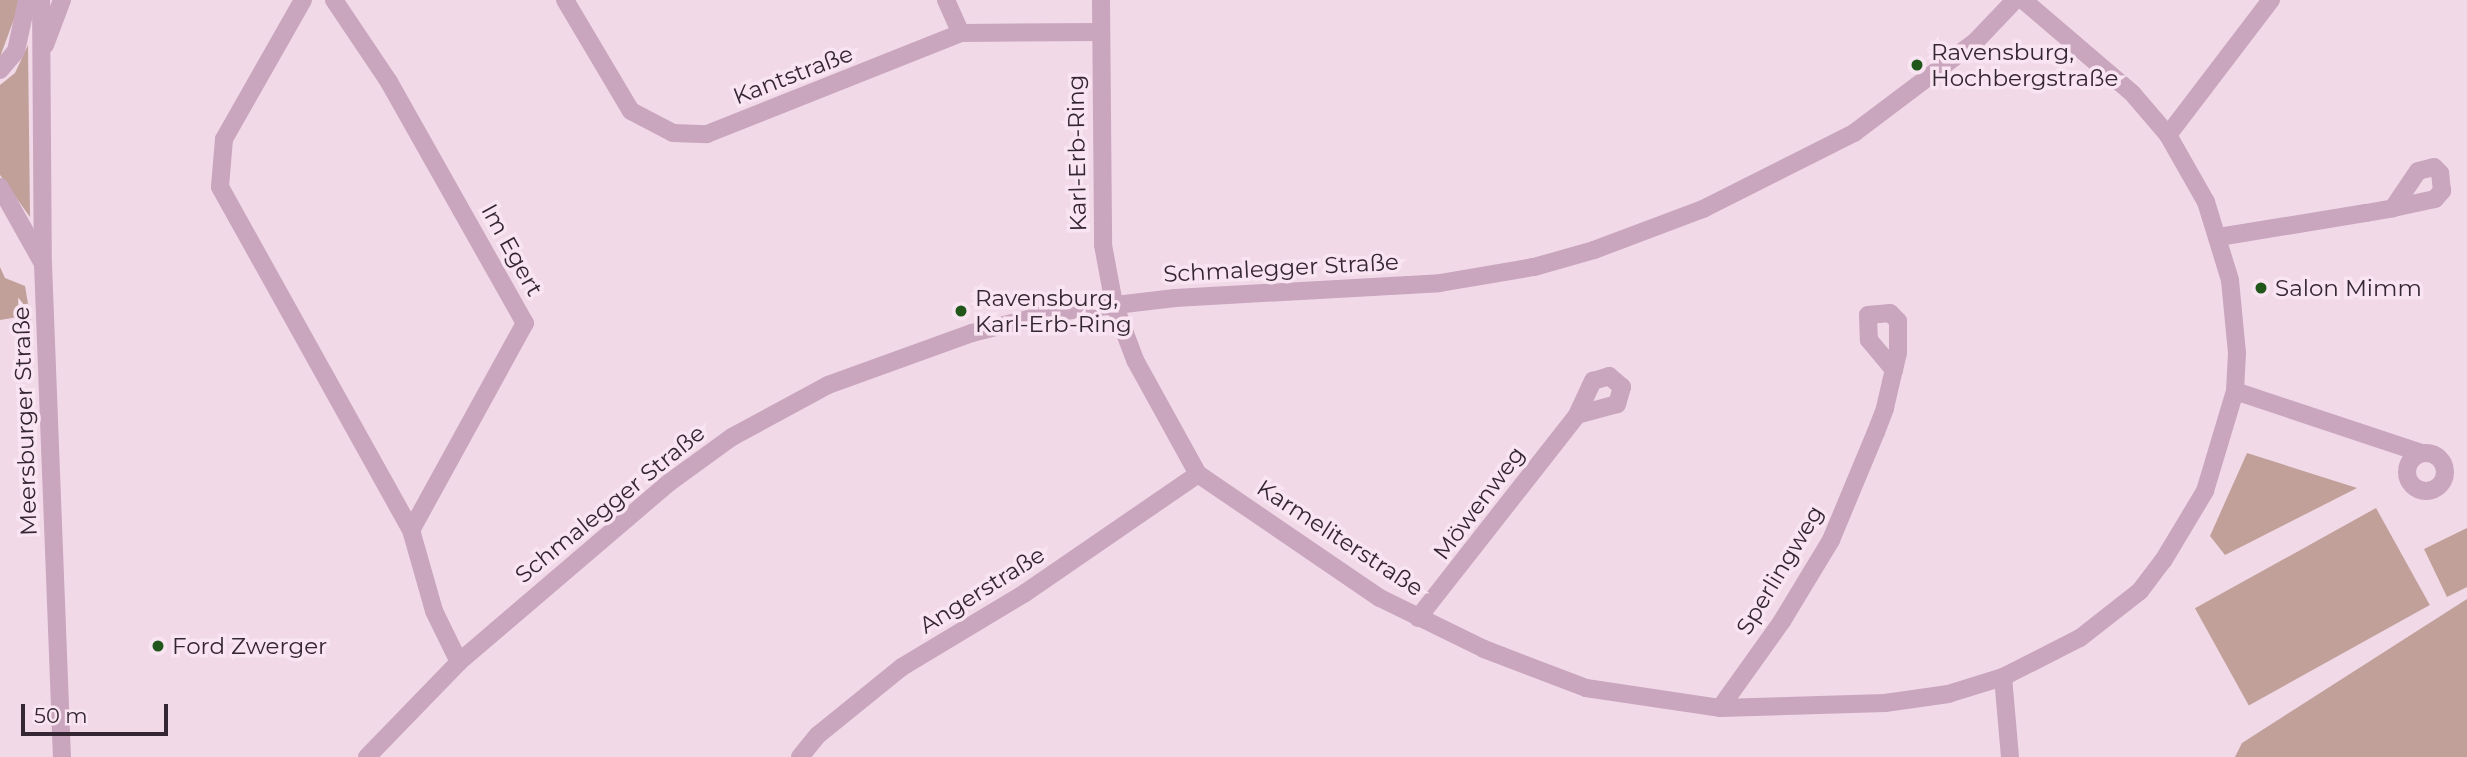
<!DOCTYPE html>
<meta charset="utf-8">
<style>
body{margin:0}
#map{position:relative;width:2467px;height:757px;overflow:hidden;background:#f1d9e8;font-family:Montserrat,sans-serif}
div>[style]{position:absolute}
.green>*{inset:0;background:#c0a099;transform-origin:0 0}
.minor>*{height:18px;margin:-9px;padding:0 9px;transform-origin:9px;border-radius:9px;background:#c9a5be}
.minor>.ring{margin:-9px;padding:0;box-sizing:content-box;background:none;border:18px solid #c9a5be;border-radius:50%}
.tertiary>*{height:18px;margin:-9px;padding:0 9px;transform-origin:9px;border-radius:9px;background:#c9a5be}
.dots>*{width:19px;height:19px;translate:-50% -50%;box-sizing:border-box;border:4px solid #f9e5f1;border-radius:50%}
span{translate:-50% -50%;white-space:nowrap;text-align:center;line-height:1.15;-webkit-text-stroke:7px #f9e5f1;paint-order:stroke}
.poi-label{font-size:23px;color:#352633}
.left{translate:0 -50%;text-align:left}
.street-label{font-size:23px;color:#352633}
.scale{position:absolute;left:21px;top:704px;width:147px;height:32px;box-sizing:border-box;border:4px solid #352633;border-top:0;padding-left:9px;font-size:21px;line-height:24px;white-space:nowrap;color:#352633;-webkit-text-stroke:5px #f9e5f1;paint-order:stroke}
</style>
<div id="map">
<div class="green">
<i style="clip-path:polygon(0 0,21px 0,0 57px)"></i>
<i style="clip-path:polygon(28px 45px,30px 217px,0 175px,0 85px,15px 73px)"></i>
<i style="clip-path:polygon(0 267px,5px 278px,25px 286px,32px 327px,24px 316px,0 320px)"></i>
<i style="clip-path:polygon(2247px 453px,2357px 488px,2225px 555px,2210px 536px)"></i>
<i style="left:2376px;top:508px;width:111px;height:207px;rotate:61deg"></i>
<i style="clip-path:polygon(2467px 528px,2467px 587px,2447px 597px,2424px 549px)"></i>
<i style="clip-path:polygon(2467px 599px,2467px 757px,2235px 757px,2242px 743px)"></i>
</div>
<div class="minor">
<i style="left:303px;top:0;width:160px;rotate:119.6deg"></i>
<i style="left:224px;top:139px;width:48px;rotate:94.8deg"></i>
<i style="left:220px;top:187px;width:393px;rotate:60.9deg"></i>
<i style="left:411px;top:530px;width:84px;rotate:74.1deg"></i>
<i style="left:434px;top:611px;width:57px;rotate:63.9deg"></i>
<i style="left:334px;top:0;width:99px;rotate:56.1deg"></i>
<i style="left:389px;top:82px;width:277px;rotate:60.6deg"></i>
<i style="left:525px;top:323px;width:236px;rotate:118.8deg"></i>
<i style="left:565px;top:0;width:129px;rotate:59.3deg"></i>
<i style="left:631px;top:111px;width:47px;rotate:27.6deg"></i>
<i style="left:673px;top:133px;width:34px;rotate:2deg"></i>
<i style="left:707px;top:134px;width:273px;rotate:-21.7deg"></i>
<i style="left:961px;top:33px;width:139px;rotate:-0.4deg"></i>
<i style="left:946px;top:0;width:36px;rotate:66deg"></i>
<i style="left:1101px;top:0;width:245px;rotate:89.5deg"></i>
<i style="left:1103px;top:245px;width:60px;rotate:79.4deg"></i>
<i style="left:1114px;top:304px;width:60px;rotate:69.4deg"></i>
<i style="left:1135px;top:360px;width:130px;rotate:61.1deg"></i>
<i style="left:1198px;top:474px;width:220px;rotate:34.3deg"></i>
<i style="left:1380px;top:598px;width:116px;rotate:26.1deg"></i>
<i style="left:1484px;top:649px;width:109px;rotate:20.9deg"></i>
<i style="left:1586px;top:688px;width:135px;rotate:8.5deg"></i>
<i style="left:1720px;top:708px;width:165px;rotate:-1.7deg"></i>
<i style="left:1885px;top:703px;width:64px;rotate:-8.1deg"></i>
<i style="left:1948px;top:694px;width:58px;rotate:-17.2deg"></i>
<i style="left:2003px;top:677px;width:86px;rotate:-26.9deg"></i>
<i style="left:2080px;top:638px;width:76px;rotate:-38.1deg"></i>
<i style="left:2140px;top:591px;width:38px;rotate:-53deg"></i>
<i style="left:2163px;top:561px;width:82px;rotate:-59deg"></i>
<i style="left:2205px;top:491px;width:104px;rotate:-73.3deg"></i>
<i style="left:2235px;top:391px;width:38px;rotate:-87deg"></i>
<i style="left:2237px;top:353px;width:73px;rotate:-95.5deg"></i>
<i style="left:2230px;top:280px;width:82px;rotate:-107.1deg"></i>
<i style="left:2206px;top:202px;width:77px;rotate:-119.6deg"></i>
<i style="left:2168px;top:135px;width:55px;rotate:-130.6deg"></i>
<i style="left:2132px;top:93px;width:143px;rotate:-139.5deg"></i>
<i style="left:2168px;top:135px;width:170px;rotate:-52.7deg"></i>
<i style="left:2219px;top:237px;width:149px;rotate:-9.3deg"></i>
<i style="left:2366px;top:213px;width:27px;rotate:-10deg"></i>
<i style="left:2393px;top:208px;width:43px;rotate:-12.1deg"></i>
<i style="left:2435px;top:199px;width:11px;rotate:-49deg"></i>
<i style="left:2442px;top:191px;width:18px;rotate:-96deg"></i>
<i style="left:2440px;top:173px;width:8px;rotate:-135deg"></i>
<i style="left:2434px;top:167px;width:16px;rotate:166deg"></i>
<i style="left:2418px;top:171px;width:45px;rotate:124deg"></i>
<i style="left:2235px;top:391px;width:196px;rotate:18.4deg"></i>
<i class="ring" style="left:2407px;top:453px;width:20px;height:20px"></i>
<i style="left:1418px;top:618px;width:258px;rotate:-51.9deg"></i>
<i style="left:1577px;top:415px;width:38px;rotate:-65deg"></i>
<i style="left:1593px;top:381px;width:17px;rotate:-17deg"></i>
<i style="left:1609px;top:376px;width:17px;rotate:40deg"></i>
<i style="left:1622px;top:387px;width:18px;rotate:106deg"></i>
<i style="left:1617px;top:404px;width:41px;rotate:164.6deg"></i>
<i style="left:2003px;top:677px;width:80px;rotate:85deg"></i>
<i style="left:1720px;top:708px;width:107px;rotate:-54.5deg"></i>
<i style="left:1782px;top:621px;width:95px;rotate:-58.8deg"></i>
<i style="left:1831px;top:540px;width:117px;rotate:-67.4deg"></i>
<i style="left:1876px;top:432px;width:26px;rotate:-69deg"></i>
<i style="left:1885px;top:408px;width:39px;rotate:-77deg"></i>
<i style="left:1894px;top:370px;width:17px;rotate:-77deg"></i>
<i style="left:1898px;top:353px;width:32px;rotate:-90deg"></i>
<i style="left:1898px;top:321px;width:11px;rotate:-135deg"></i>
<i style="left:1890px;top:313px;width:22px;rotate:175deg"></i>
<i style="left:1868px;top:315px;width:25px;rotate:88deg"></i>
<i style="left:1869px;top:340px;width:39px;rotate:50deg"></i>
<i style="left:800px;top:757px;width:28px;rotate:-51deg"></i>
<i style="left:818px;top:735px;width:108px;rotate:-39deg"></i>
<i style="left:902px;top:667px;width:144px;rotate:-31deg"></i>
<i style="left:1025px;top:593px;width:210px;rotate:-34.5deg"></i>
</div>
<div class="tertiary">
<i style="left:41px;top:0;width:264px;rotate:89.6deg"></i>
<i style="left:43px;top:264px;width:493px;rotate:87.8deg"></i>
<i style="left:45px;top:45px;width:48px;rotate:-69.3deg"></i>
<i style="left:0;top:70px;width:25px;rotate:-50deg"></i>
<i style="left:16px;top:51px;width:52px;rotate:-77.8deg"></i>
<i style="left:0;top:187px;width:84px;rotate:60.7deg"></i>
<i style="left:367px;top:757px;width:132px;rotate:-45.9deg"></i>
<i style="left:459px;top:662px;width:277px;rotate:-40.5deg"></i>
<i style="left:670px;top:482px;width:77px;rotate:-36deg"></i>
<i style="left:732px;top:437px;width:109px;rotate:-28.4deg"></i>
<i style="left:828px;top:385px;width:153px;rotate:-19.9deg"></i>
<i style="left:972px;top:333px;width:87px;rotate:-14deg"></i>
<i style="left:1056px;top:312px;width:120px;rotate:-6.7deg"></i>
<i style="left:1175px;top:298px;width:265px;rotate:-3.2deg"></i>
<i style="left:1440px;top:283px;width:95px;rotate:-9.7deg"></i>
<i style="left:1534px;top:267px;width:62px;rotate:-15.8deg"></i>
<i style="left:1594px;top:250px;width:116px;rotate:-20.6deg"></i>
<i style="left:1703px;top:209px;width:169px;rotate:-26.7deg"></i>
<i style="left:1854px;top:133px;width:153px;rotate:-37deg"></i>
<i style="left:1976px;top:41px;width:57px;rotate:-46.4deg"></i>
</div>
<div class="dots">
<i style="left:1917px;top:65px;background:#21571b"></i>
<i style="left:2261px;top:288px;background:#21571b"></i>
<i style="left:961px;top:311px;background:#21571b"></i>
<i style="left:158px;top:646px;background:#21571b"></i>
</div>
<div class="poi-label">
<span class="left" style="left:1931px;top:65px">Ravensburg,<br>Hochbergstraße</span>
<span class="left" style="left:2275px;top:288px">Salon Mimm</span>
<span class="left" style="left:975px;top:311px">Ravensburg,<br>Karl-Erb-Ring</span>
<span class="left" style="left:172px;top:646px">Ford Zwerger</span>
</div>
<div class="street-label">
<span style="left:793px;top:75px;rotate:-21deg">Kantstraße</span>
<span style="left:1077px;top:153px;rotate:-91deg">Karl-Erb-Ring</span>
<span style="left:512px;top:250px;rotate:61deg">Im Egert</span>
<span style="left:1281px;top:268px;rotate:-3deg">Schmalegger Straße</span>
<span style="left:25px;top:421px;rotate:-92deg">Meersburger Straße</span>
<span style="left:1479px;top:503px;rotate:-53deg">Möwenweg</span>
<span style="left:610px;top:504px;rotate:-39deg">Schmalegger Straße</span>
<span style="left:1340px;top:538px;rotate:33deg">Karmeliterstraße</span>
<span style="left:1780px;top:570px;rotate:-59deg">Sperlingweg</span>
<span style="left:982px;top:590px;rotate:-32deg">Angerstraße</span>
</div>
<div class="scale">50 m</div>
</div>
